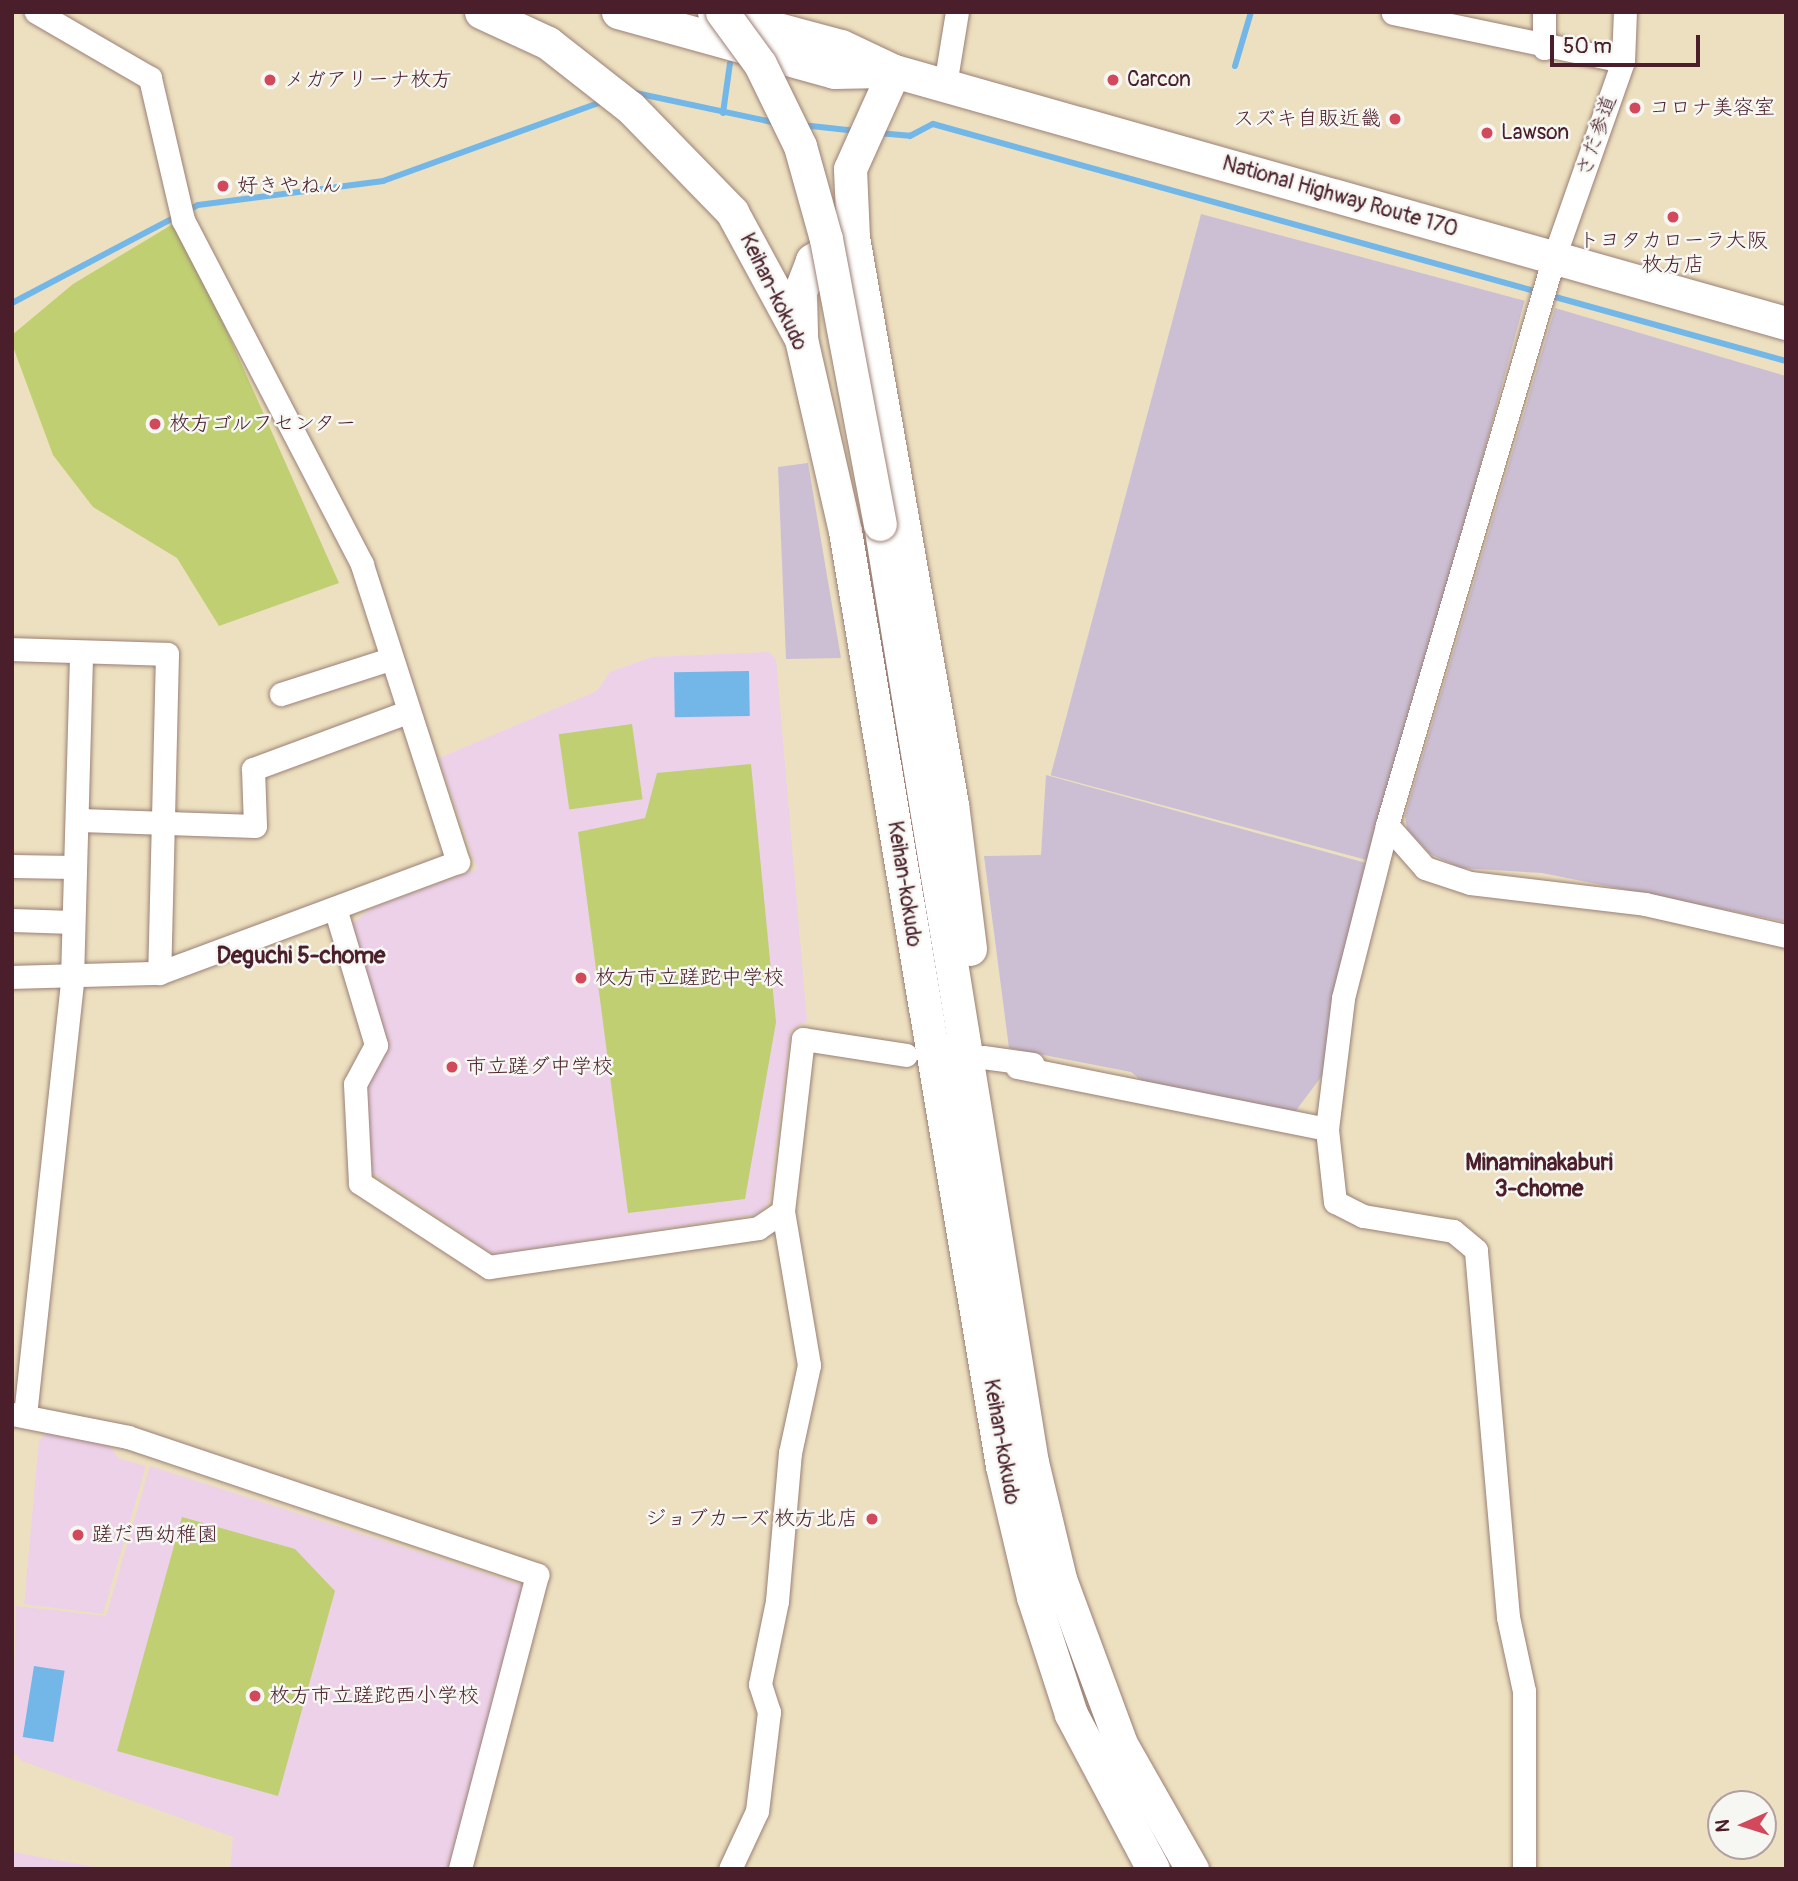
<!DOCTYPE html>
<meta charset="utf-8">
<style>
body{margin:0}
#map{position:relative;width:1798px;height:1881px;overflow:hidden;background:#ede0c0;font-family:Pangolin,"Klee One",sans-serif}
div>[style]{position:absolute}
.built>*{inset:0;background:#edd1e9}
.industrial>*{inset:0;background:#ccbfd4;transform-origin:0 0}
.green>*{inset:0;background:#bfcf72;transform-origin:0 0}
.water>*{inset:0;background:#73b7e9;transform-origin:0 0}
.stream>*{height:6px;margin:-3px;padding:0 3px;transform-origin:3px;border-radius:3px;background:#73b7e9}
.roads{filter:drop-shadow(0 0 2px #9c8076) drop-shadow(0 0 2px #9c8076)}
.minor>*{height:23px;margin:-11.5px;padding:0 11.5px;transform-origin:11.5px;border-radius:11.5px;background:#fff}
.highway>*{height:33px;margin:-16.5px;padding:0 16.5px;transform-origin:16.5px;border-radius:16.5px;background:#fff}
.bridges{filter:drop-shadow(0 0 2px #9c8076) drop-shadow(0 0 2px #9c8076)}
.highway-bridge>*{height:33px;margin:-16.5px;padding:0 16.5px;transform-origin:16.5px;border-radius:16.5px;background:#fff}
.dots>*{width:19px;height:19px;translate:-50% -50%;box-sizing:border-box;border:4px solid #f6f6f2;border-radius:50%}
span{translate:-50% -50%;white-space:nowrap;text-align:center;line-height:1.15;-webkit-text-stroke:5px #f6f6f2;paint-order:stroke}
.poi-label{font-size:21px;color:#4a1f2b}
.left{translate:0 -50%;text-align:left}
.right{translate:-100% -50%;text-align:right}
.street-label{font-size:21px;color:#4a1f2b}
.neighbourhood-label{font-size:23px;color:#4a1f2b;font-weight:700}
.frame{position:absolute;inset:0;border:14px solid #4a1f2b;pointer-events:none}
.north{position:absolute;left:1707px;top:1790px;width:70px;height:70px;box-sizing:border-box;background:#f6f6f2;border:2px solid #b1a0a2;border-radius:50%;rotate:267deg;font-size:19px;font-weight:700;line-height:28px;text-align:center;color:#4a1f2b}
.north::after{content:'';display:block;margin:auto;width:24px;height:32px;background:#d1495b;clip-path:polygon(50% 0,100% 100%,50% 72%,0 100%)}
.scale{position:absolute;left:1550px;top:35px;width:150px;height:32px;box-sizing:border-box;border:4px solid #4a1f2b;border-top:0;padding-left:9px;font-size:21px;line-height:24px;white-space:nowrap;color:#4a1f2b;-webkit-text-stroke:5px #f6f6f2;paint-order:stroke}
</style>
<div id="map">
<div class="built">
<i style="clip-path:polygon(769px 652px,776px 659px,807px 1021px,791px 1030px,769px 1202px,758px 1214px,494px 1255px,368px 1170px,363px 1095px,380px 1050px,352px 924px,372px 908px,477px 869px,439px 758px,597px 691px,610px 672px,652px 657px)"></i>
<i style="clip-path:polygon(50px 1431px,107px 1442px,118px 1458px,146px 1466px,103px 1614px,24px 1604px,39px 1440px)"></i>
<i style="clip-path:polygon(150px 1466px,524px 1586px,455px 1869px,230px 1869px,233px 1837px,22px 1761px,12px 1750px,16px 1606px,106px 1616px)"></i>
<i style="clip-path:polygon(12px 1852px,106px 1869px,12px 1869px)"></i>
</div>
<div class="industrial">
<i style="left:1201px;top:214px;width:335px;height:581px;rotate:15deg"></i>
<i style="clip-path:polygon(1555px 308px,1786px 376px,1786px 922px,1542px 873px,1461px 868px,1430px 854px,1407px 829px,1405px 816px)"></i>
<i style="clip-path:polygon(808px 463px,841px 658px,786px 659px,778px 467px)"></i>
<i style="clip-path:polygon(1046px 775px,1366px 863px,1324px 1073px,1295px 1112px,1146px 1084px,1131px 1072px,1009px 1048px,984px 856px,1041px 855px)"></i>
</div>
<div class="green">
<i style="clip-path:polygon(178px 221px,339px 583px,219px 626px,177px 558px,93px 507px,53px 455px,12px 344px,12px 335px,73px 284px)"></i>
<i style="left:632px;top:724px;width:76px;height:74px;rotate:82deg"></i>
<i style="clip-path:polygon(751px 764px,776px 1022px,745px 1199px,628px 1213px,578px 832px,645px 818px,657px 773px)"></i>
<i style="clip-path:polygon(182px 1517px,295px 1549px,335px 1591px,278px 1796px,117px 1751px)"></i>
</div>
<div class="water">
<i style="left:749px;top:671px;width:45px;height:75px;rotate:89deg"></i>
<i style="left:34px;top:1666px;width:31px;height:72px;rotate:9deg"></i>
</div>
<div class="stream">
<i style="left:1235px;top:66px;width:56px;rotate:-73.5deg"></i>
<i style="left:631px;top:92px;width:149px;rotate:12deg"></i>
<i style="left:723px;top:113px;width:50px;rotate:-82deg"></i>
<i style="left:802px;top:125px;width:55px;rotate:6.2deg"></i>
<i style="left:878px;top:133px;width:32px;rotate:5deg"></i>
<i style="left:910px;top:136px;width:26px;rotate:-28deg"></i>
<i style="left:933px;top:124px;width:628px;rotate:15.52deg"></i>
<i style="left:1548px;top:295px;width:247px;rotate:15.5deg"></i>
<i style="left:12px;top:303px;width:210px;rotate:-27.8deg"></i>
<i style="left:198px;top:205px;width:187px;rotate:-7.4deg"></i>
<i style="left:383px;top:181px;width:235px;rotate:-19.9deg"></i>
</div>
<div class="roads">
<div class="minor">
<i style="left:1393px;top:13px;width:235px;rotate:11.8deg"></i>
<i style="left:1544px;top:48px;width:36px;rotate:-90deg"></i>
<i style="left:945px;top:85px;width:74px;rotate:-80.7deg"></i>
<i style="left:12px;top:649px;width:155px;rotate:1.8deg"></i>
<i style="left:167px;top:654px;width:319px;rotate:91.4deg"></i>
<i style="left:281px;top:694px;width:114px;rotate:-17.8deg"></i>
<i style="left:80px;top:820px;width:175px;rotate:2deg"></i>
<i style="left:255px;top:826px;width:57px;rotate:-92deg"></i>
<i style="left:253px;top:769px;width:164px;rotate:-20.3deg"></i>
<i style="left:1387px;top:825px;width:57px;rotate:48.5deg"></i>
<i style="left:1425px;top:868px;width:47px;rotate:18.4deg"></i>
<i style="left:1470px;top:883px;width:176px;rotate:6.8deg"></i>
<i style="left:1645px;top:904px;width:145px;rotate:12.8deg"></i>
<i style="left:12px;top:866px;width:62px;rotate:0.9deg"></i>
<i style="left:335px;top:908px;width:143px;rotate:73.3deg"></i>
<i style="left:376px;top:1045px;width:44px;rotate:118.3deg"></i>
<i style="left:355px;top:1084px;width:99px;rotate:87.1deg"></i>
<i style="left:360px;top:1183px;width:154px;rotate:33.1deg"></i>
<i style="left:489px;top:1267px;width:272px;rotate:-8.2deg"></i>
<i style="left:758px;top:1228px;width:30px;rotate:-34deg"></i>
<i style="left:783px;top:1211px;width:173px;rotate:-83.4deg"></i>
<i style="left:803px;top:1039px;width:104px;rotate:8.8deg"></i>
<i style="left:12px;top:920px;width:61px;rotate:1.9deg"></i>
<i style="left:12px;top:977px;width:147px;rotate:-1.6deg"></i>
<i style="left:159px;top:973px;width:319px;rotate:-20.4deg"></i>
<i style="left:458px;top:862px;width:313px;rotate:-107.9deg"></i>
<i style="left:362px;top:564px;width:388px;rotate:-117.5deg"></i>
<i style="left:183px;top:220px;width:146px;rotate:-103.1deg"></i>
<i style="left:150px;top:78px;width:132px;rotate:-149.9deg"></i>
<i style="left:983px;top:1057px;width:50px;rotate:8deg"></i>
<i style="left:1017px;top:1067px;width:316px;rotate:11.3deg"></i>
<i style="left:12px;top:1414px;width:118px;rotate:11.2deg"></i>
<i style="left:128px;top:1437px;width:432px;rotate:18.6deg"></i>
<i style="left:537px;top:1575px;width:304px;rotate:104.7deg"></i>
<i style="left:25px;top:1415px;width:439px;rotate:-83.8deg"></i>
<i style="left:72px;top:979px;width:327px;rotate:-88.4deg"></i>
<i style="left:730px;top:1869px;width:64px;rotate:-65deg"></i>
<i style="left:757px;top:1811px;width:100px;rotate:-83.1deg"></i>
<i style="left:769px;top:1712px;width:29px;rotate:-108deg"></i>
<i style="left:760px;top:1684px;width:85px;rotate:-78.4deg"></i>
<i style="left:777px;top:1601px;width:149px;rotate:-85deg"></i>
<i style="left:790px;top:1453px;width:90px;rotate:-77.8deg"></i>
<i style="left:809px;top:1365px;width:156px;rotate:-99.6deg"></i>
<i style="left:1524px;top:1869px;width:178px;rotate:-90deg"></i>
<i style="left:1524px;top:1691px;width:76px;rotate:-102.2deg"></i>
<i style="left:1508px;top:1617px;width:368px;rotate:-95deg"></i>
<i style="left:1476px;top:1250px;width:30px;rotate:-140deg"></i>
<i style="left:1453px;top:1231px;width:91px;rotate:-170.5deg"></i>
<i style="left:1363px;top:1216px;width:31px;rotate:-153deg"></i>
<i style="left:1335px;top:1202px;width:73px;rotate:-96.3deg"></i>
<i style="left:1327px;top:1129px;width:132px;rotate:-83deg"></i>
<i style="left:1343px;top:998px;width:179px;rotate:-75.7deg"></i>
<i style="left:1387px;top:825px;width:592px;rotate:-73.62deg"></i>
<i style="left:1554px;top:257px;width:208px;rotate:-70.6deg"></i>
<i style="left:1623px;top:61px;width:49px;rotate:-87.7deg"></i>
</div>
<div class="highway">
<i style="left:481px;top:12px;width:74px;rotate:24.8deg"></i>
<i style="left:548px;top:43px;width:105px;rotate:38.1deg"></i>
<i style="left:631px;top:108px;width:145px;rotate:45.8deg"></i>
<i style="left:732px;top:212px;width:145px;rotate:61.5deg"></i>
<i style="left:801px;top:339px;width:197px;rotate:77.1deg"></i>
<i style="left:845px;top:531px;width:948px;rotate:80.47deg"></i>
<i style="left:1002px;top:1466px;width:135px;rotate:76.7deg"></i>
<i style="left:1033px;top:1597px;width:123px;rotate:72deg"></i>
<i style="left:1071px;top:1714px;width:175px;rotate:62.1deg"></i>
<i style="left:618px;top:12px;width:224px;rotate:15.5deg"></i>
<i style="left:834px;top:72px;width:50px;rotate:-1.1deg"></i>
<i style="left:714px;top:12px;width:131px;rotate:15deg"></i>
<i style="left:841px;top:46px;width:59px;rotate:25.3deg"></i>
<i style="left:894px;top:71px;width:927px;rotate:15.78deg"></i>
<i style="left:894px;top:71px;width:107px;rotate:114.2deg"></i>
<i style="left:850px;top:169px;width:68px;rotate:87.5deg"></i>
<i style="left:853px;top:237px;width:576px;rotate:80.1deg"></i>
<i style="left:952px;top:804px;width:146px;rotate:82.9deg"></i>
<i style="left:801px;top:333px;width:41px;rotate:-91.4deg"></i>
<i style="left:800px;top:292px;width:34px;rotate:-69deg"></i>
<i style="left:812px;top:260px;width:46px;rotate:-29.9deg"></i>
<i style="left:880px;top:524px;width:950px;rotate:80.8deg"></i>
<i style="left:1032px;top:1462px;width:120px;rotate:76.5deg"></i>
<i style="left:1060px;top:1579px;width:176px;rotate:69.7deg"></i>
<i style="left:1121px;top:1744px;width:144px;rotate:60.4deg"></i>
</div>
</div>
<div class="bridges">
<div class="highway-bridge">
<i style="left:722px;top:12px;width:64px;rotate:53.8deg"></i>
<i style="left:760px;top:64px;width:91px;rotate:64deg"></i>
<i style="left:800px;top:146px;width:97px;rotate:74.4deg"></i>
<i style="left:826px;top:239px;width:290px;rotate:79.3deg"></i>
</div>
</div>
<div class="dots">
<i style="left:270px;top:80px;background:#d1495b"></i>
<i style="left:1113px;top:80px;background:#d1495b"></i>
<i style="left:1635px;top:108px;background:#d1495b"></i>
<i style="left:1395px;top:119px;background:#d1495b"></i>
<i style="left:1487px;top:133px;background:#d1495b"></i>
<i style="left:223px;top:186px;background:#d1495b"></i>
<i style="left:1673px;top:217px;background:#d1495b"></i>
<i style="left:155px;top:424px;background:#d1495b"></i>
<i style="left:581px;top:978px;background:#d1495b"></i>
<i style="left:452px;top:1067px;background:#d1495b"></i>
<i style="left:872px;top:1519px;background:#d1495b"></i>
<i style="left:78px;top:1535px;background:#d1495b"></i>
<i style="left:255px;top:1696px;background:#d1495b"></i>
</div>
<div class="poi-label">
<span class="left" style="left:284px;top:80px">メガアリーナ枚方</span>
<span class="left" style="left:1127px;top:80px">Carcon</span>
<span class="left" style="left:1649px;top:108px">コロナ美容室</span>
<span class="right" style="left:1381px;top:119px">スズキ自販近畿</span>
<span class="left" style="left:1501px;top:133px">Lawson</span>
<span class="left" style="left:237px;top:186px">好きやねん</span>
<span style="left:1673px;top:253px">トヨタカローラ大阪<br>枚方店</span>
<span class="left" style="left:169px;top:424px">枚方ゴルフセンター</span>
<span class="left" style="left:595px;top:978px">枚方市立蹉跎中学校</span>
<span class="left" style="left:466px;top:1067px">市立蹉ダ中学校</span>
<span class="right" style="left:858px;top:1519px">ジョブカーズ 枚方北店</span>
<span class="left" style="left:92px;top:1535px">蹉だ西幼稚園</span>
<span class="left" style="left:269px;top:1696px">枚方市立蹉跎西小学校</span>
</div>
<div class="street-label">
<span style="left:1597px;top:136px;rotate:-71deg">さだ参道</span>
<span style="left:1340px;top:197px;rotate:16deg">National Highway Route 170</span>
<span style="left:773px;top:292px;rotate:64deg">Keihan-kokudo</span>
<span style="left:904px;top:884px;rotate:81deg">Keihan-kokudo</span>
<span style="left:1001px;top:1442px;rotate:80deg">Keihan-kokudo</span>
</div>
<div class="neighbourhood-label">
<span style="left:301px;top:956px">Deguchi 5-chome</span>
<span style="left:1539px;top:1176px">Minaminakaburi<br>3-chome</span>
</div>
<div class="frame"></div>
<div class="north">N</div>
<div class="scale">50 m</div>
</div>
